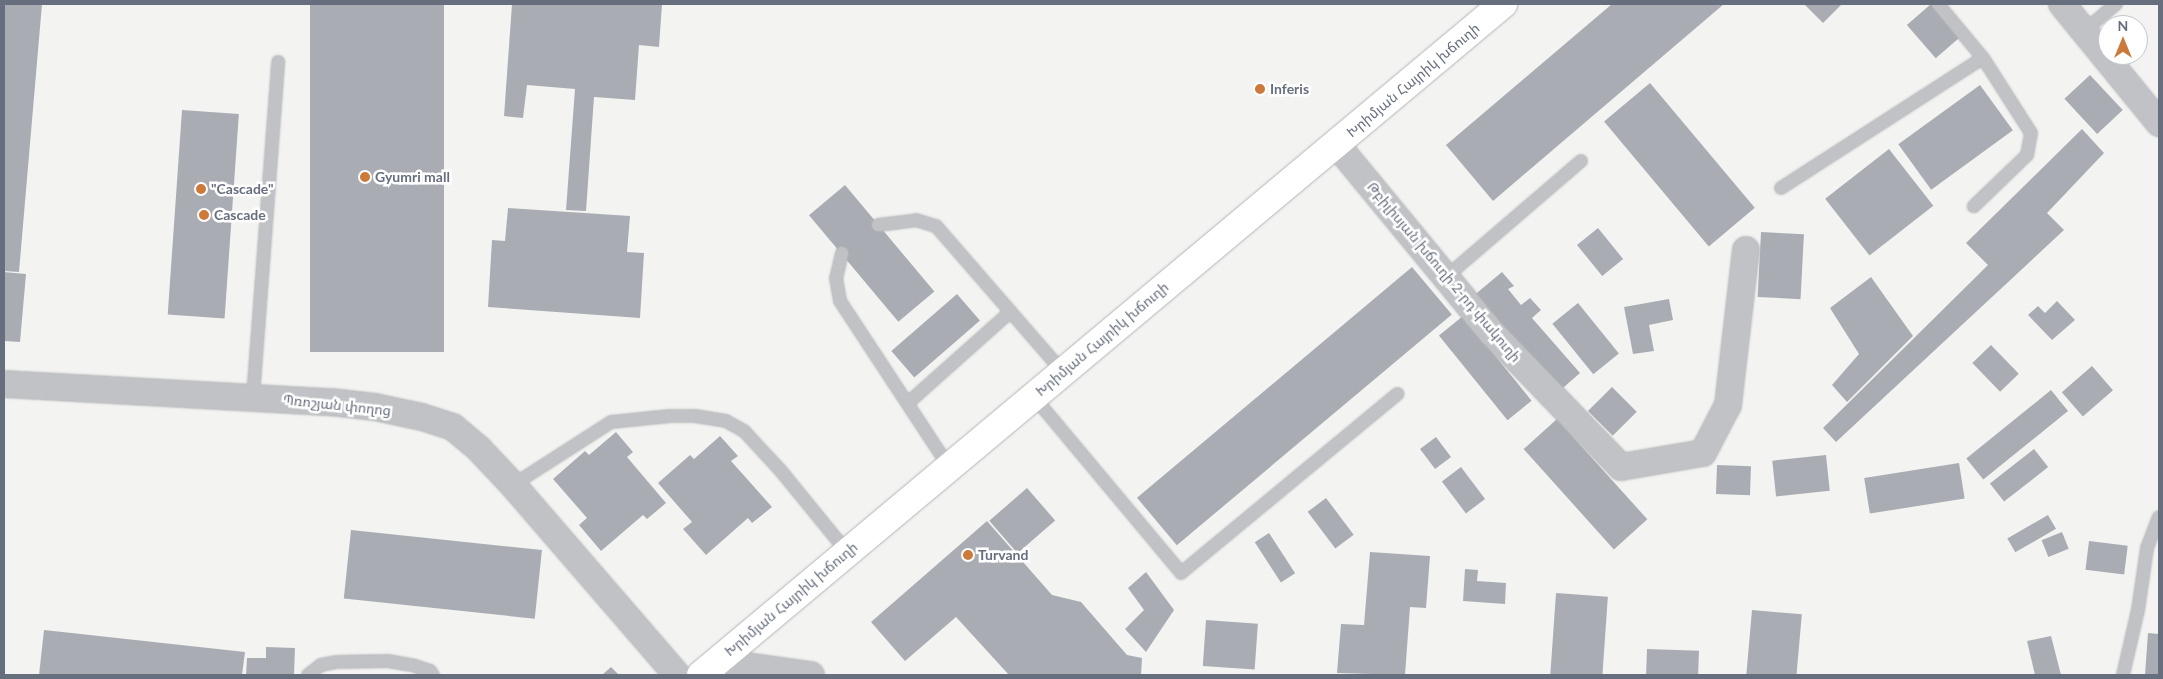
<!DOCTYPE html>
<meta charset="utf-8">
<style>
body{margin:0}
#map{position:relative;width:2163px;height:679px;overflow:hidden;background:#f3f4f1;font-family:Lato,"Noto Sans Armenian",sans-serif}
div>[style]{position:absolute}
.building>*{inset:0;background:#a9adb3;transform-origin:0 0}
.roads{filter:drop-shadow(0 0 1px #b3b4b8) drop-shadow(0 0 1px #b3b4b8)}
.service>*{height:12px;margin:-6px;padding:0 6px;transform-origin:6px;border-radius:6px;background:#c0c2c5}
.minor>*{height:26px;margin:-13px;padding:0 13px;transform-origin:13px;border-radius:13px;background:#c0c2c5}
.trunk>*{height:28px;margin:-14px;padding:0 14px;transform-origin:14px;border-radius:14px;background:#fff}
.dots>*{width:14px;height:14px;translate:-50% -50%;box-sizing:border-box;border:2px solid #fff;border-radius:50%}
span{translate:-50% -50%;white-space:nowrap;text-align:center;line-height:1.15;-webkit-text-stroke:5px #fff;paint-order:stroke}
.street-label{font-size:14px;color:#676f7e}
.poi-label{font-size:14px;color:#676f7e;font-weight:700}
.left{translate:0 -50%;text-align:left}
.frame{position:absolute;inset:0;border:5px solid #676f7e;pointer-events:none}
.north{position:absolute;left:2098px;top:15px;width:50px;height:50px;box-sizing:border-box;background:#fff;border:1px solid #c2c5cb;border-radius:50%;rotate:0deg;font-size:14px;font-weight:700;line-height:20px;text-align:center;color:#676f7e}
.north::after{content:'';display:block;margin:auto;width:18px;height:22px;background:#cc7939;clip-path:polygon(50% 0,100% 100%,50% 72%,0 100%)}
</style>
<div id="map">
<div class="building">
<i style="clip-path:polygon(4px 4px,42px 4px,19px 272px,4px 271px)"></i>
<i style="left:310px;top:4px;width:134px;height:348px"></i>
<i style="clip-path:polygon(512px 4px,662px 4px,659px 47px,639px 45px,635px 100px,594px 97px,586px 211px,566px 210px,575px 89px,527px 85px,523px 118px,504px 116px)"></i>
<i style="clip-path:polygon(1612px 4px,1724px 4px,1493px 201px,1446px 145px)"></i>
<i style="clip-path:polygon(1807px 4px,1840px 4px,1841px 5px,1823px 23px,1805px 5px)"></i>
<i style="left:1931px;top:4px;width:44px;height:32px;rotate:49deg"></i>
<i style="left:2090px;top:75px;width:48px;height:35px;rotate:47deg"></i>
<i style="left:1650px;top:83px;width:163px;height:60px;rotate:50deg"></i>
<i style="left:1980px;top:85px;width:56px;height:101px;rotate:54deg"></i>
<i style="left:182px;top:110px;width:57px;height:205px;rotate:4deg"></i>
<i style="clip-path:polygon(2082px 129px,2104px 153px,2047px 213px,2064px 230px,1836px 442px,1823px 428px,1988px 265px,1966px 243px)"></i>
<i style="left:1889px;top:149px;width:72px;height:81px;rotate:52deg"></i>
<i style="left:845px;top:185px;width:139px;height:47px;rotate:50deg"></i>
<i style="clip-path:polygon(508px 208px,630px 216px,627px 252px,644px 253px,640px 318px,488px 307px,492px 240px,505px 241px)"></i>
<i style="left:1598px;top:228px;width:40px;height:27px;rotate:51deg"></i>
<i style="left:1761px;top:232px;width:43px;height:65px;rotate:3deg"></i>
<i style="left:1412px;top:267px;width:62px;height:359px;rotate:50deg"></i>
<i style="clip-path:polygon(4px 272px,26px 274px,20px 342px,4px 341px)"></i>
<i style="clip-path:polygon(1502px 272px,1514px 286px,1508px 289px,1521px 305px,1530px 298px,1541px 310px,1532px 318px,1580px 373px,1556px 394px,1472px 297px)"></i>
<i style="clip-path:polygon(1871px 277px,1913px 336px,1847px 402px,1832px 385px,1859px 354px,1830px 308px)"></i>
<i style="left:957px;top:294px;width:35px;height:87px;rotate:49deg"></i>
<i style="clip-path:polygon(1669px 299px,1673px 320px,1649px 325px,1654px 351px,1633px 354px,1624px 307px)"></i>
<i style="clip-path:polygon(2057px 301px,2075px 320px,2052px 340px,2028px 315px,2038px 306px,2045px 313px)"></i>
<i style="left:1578px;top:303px;width:65px;height:33px;rotate:51deg"></i>
<i style="left:1463px;top:316px;width:109px;height:31px;rotate:51deg"></i>
<i style="left:1991px;top:345px;width:40px;height:26px;rotate:46deg"></i>
<i style="left:2092px;top:366px;width:32px;height:40px;rotate:49deg"></i>
<i style="left:1612px;top:387px;width:35px;height:34px;rotate:45deg"></i>
<i style="left:2051px;top:390px;width:27px;height:109px;rotate:51deg"></i>
<i style="left:1557px;top:419px;width:135px;height:45px;rotate:48deg"></i>
<i style="clip-path:polygon(616px 432px,633px 452px,627px 457px,666px 503px,647px 519px,643px 515px,601px 551px,579px 525px,587px 518px,553px 479px,585px 451px,589px 455px)"></i>
<i style="clip-path:polygon(720px 436px,738px 456px,731px 461px,772px 507px,752px 523px,748px 518px,706px 555px,683px 529px,692px 522px,658px 483px,690px 455px,694px 459px)"></i>
<i style="left:1436px;top:437px;width:25px;height:20px;rotate:53deg"></i>
<i style="left:2034px;top:449px;width:23px;height:56px;rotate:52deg"></i>
<i style="left:1826px;top:455px;width:36px;height:54px;rotate:84deg"></i>
<i style="left:1959px;top:463px;width:36px;height:96px;rotate:81deg"></i>
<i style="left:1717px;top:465px;width:34px;height:29px;rotate:2deg"></i>
<i style="left:1461px;top:467px;width:40px;height:24px;rotate:53deg"></i>
<i style="left:1027px;top:488px;width:43px;height:50px;rotate:49deg"></i>
<i style="left:1326px;top:498px;width:46px;height:23px;rotate:53deg"></i>
<i style="left:2048px;top:515px;width:16px;height:47px;rotate:60deg"></i>
<i style="clip-path:polygon(987px 521px,1052px 595px,1081px 602px,1127px 655px,1142px 658px,1141px 675px,1009px 675px,956px 617px,905px 661px,871px 622px)"></i>
<i style="left:351px;top:530px;width:192px;height:69px;rotate:6deg"></i>
<i style="left:2062px;top:532px;width:18px;height:22px;rotate:68deg"></i>
<i style="left:1269px;top:533px;width:48px;height:17px;rotate:57deg"></i>
<i style="left:2089px;top:541px;width:39px;height:29px;rotate:7deg"></i>
<i style="clip-path:polygon(1370px 552px,1430px 556px,1426px 608px,1410px 607px,1405px 675px,1337px 673px,1341px 624px,1364px 625px)"></i>
<i style="clip-path:polygon(1465px 569px,1478px 570px,1477px 581px,1506px 583px,1505px 604px,1463px 601px)"></i>
<i style="clip-path:polygon(1146px 572px,1174px 610px,1146px 652px,1125px 629px,1144px 610px,1128px 588px)"></i>
<i style="left:1556px;top:593px;width:52px;height:82px;rotate:4deg"></i>
<i style="left:1752px;top:610px;width:50px;height:65px;rotate:5deg"></i>
<i style="left:1206px;top:620px;width:52px;height:46px;rotate:4deg"></i>
<i style="clip-path:polygon(44px 630px,245px 652px,242px 675px,39px 675px)"></i>
<i style="clip-path:polygon(2148px 633px,2159px 634px,2159px 675px,2145px 675px)"></i>
<i style="clip-path:polygon(2051px 636px,2061px 675px,2035px 675px,2027px 641px)"></i>
<i style="clip-path:polygon(266px 647px,295px 648px,294px 675px,246px 675px,247px 658px,266px 658px)"></i>
<i style="left:1647px;top:649px;width:52px;height:26px;rotate:2deg"></i>
<i style="clip-path:polygon(611px 667px,619px 675px,602px 675px)"></i>
</div>
<div class="roads">
<div class="service">
<i style="left:1938px;top:4px;width:70px;rotate:50.2deg"></i>
<i style="left:1983px;top:58px;width:89px;rotate:57.4deg"></i>
<i style="left:2031px;top:133px;width:22px;rotate:100deg"></i>
<i style="left:2027px;top:155px;width:74px;rotate:136.1deg"></i>
<i style="left:2084px;top:31px;width:42px;rotate:-40.2deg"></i>
<i style="left:1781px;top:188px;width:240px;rotate:-32.8deg"></i>
<i style="left:878px;top:225px;width:38px;rotate:-7deg"></i>
<i style="left:916px;top:220px;width:21px;rotate:17deg"></i>
<i style="left:936px;top:226px;width:194px;rotate:49deg"></i>
<i style="left:842px;top:253px;width:26px;rotate:103deg"></i>
<i style="left:836px;top:278px;width:23px;rotate:80deg"></i>
<i style="left:840px;top:301px;width:199px;rotate:56.7deg"></i>
<i style="left:1446px;top:277px;width:178px;rotate:-40.7deg"></i>
<i style="left:253px;top:397px;width:336px;rotate:-85.7deg"></i>
<i style="left:1034px;top:397px;width:229px;rotate:50.1deg"></i>
<i style="left:1181px;top:573px;width:281px;rotate:-39.6deg"></i>
<i style="left:908px;top:403px;width:137px;rotate:-41.7deg"></i>
<i style="left:513px;top:485px;width:117px;rotate:-32.7deg"></i>
<i style="left:611px;top:422px;width:59px;rotate:-5.8deg"></i>
<i style="left:670px;top:416px;width:25px"></i>
<i style="left:695px;top:416px;width:31px;rotate:9deg"></i>
<i style="left:726px;top:421px;width:21px;rotate:29deg"></i>
<i style="left:744px;top:431px;width:54px;rotate:47.2deg"></i>
<i style="left:781px;top:471px;width:104px;rotate:50.8deg"></i>
<i style="left:308px;top:675px;width:16px;rotate:-38deg"></i>
<i style="left:321px;top:665px;width:16px;rotate:-11deg"></i>
<i style="left:337px;top:662px;width:51px;rotate:-1.1deg"></i>
<i style="left:388px;top:661px;width:27px;rotate:10deg"></i>
<i style="left:415px;top:666px;width:16px;rotate:18deg"></i>
<i style="left:430px;top:671px;width:5px;rotate:53deg"></i>
<i style="left:2123px;top:675px;width:67px;rotate:-77deg"></i>
<i style="left:2138px;top:610px;width:63px;rotate:-81.7deg"></i>
<i style="left:2147px;top:548px;width:33px;rotate:-69deg"></i>
</div>
<div class="minor">
<i style="left:2062px;top:4px;width:154px;rotate:50.8deg"></i>
<i style="left:1336px;top:144px;width:245px;rotate:50.5deg"></i>
<i style="left:1492px;top:333px;width:186px;rotate:46.1deg"></i>
<i style="left:1621px;top:467px;width:83px;rotate:-9.7deg"></i>
<i style="left:1703px;top:453px;width:54px;rotate:-62.5deg"></i>
<i style="left:1728px;top:405px;width:156px;rotate:-83.4deg"></i>
<i style="left:4px;top:384px;width:327px;rotate:3.2deg"></i>
<i style="left:331px;top:402px;width:44px;rotate:6.5deg"></i>
<i style="left:375px;top:407px;width:48px;rotate:12deg"></i>
<i style="left:422px;top:417px;width:33px;rotate:18deg"></i>
<i style="left:453px;top:427px;width:34px;rotate:40deg"></i>
<i style="left:479px;top:449px;width:50px;rotate:46.6deg"></i>
<i style="left:513px;top:485px;width:251px;rotate:49.2deg"></i>
<i style="left:717px;top:662px;width:95px;rotate:7.9deg"></i>
</div>
<div class="trunk">
<i style="left:701px;top:675px;width:1046px;rotate:-39.92deg"></i>
</div>
</div>
<div class="dots">
<i style="left:1260px;top:89px;background:#cc7939"></i>
<i style="left:365px;top:177px;background:#cc7939"></i>
<i style="left:201px;top:189px;background:#cc7939"></i>
<i style="left:204px;top:215px;background:#cc7939"></i>
<i style="left:968px;top:555px;background:#cc7939"></i>
</div>
<div class="street-label">
<span style="left:1413px;top:80px;rotate:-40deg">Խրիմյան Հայրիկ խճուղի</span>
<span style="left:1444px;top:272px;rotate:50deg">Թբիլիսյան խճուղի 2-րդ փակուղի</span>
<span style="left:1102px;top:339px;rotate:-40deg">Խրիմյան Հայրիկ խճուղի</span>
<span style="left:337px;top:405px;rotate:6deg">Պռոշյան փողոց</span>
<span style="left:791px;top:599px;rotate:-40deg">Խրիմյան Հայրիկ խճուղի</span>
</div>
<div class="poi-label">
<span class="left" style="left:1270px;top:89px">Inferis</span>
<span class="left" style="left:375px;top:177px">Gyumri mall</span>
<span class="left" style="left:211px;top:189px">"Cascade"</span>
<span class="left" style="left:214px;top:215px">Cascade</span>
<span class="left" style="left:978px;top:555px">Turvand</span>
</div>
<div class="frame"></div>
<div class="north">N</div>
</div>
